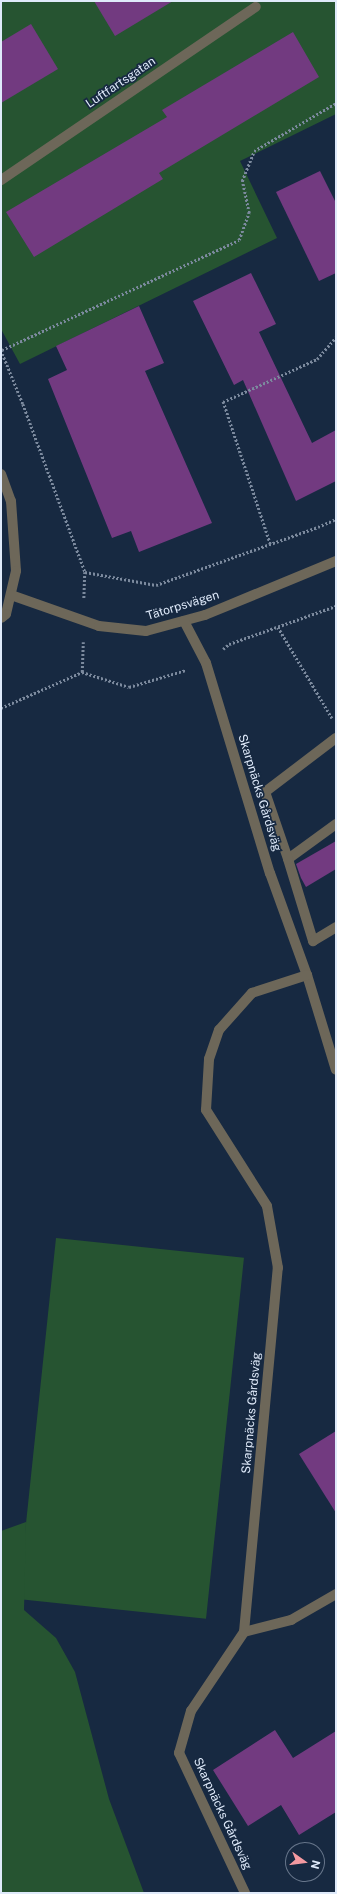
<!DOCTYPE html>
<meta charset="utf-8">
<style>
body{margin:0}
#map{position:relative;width:337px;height:1894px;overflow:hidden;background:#172941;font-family:"Public Sans",sans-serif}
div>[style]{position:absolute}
.green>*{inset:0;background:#265431;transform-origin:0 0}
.building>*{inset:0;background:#723a80}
.path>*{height:2.5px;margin-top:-1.25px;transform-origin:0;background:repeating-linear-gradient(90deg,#7c8a9e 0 2px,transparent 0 4px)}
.minor>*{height:10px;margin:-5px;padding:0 5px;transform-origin:5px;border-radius:5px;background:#6d6759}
span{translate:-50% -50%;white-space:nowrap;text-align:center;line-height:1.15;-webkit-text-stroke:3.5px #172941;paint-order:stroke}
.street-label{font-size:12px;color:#dfeafa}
.frame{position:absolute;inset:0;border:2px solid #dfeafa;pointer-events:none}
.north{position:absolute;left:285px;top:1842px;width:40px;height:40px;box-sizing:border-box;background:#172941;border:1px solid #67768b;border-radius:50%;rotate:104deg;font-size:11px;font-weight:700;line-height:16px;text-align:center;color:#dfeafa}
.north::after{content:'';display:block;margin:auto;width:14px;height:18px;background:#f49aa1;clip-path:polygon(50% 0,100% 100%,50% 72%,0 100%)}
</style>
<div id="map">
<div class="green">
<i style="clip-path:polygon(1px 1px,336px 1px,336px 114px,240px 161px,277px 238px,20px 364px,1px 329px)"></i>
<i style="left:56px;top:1238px;width:189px;height:363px;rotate:6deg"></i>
<i style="clip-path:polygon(26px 1522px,24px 1610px,56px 1638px,75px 1672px,109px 1799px,144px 1893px,1px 1893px,1px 1531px)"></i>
</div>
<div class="building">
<i style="clip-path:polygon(94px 1px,173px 1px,115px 36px)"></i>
<i style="clip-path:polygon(31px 24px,58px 69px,1px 103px,1px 42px)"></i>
<i style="clip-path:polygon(293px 32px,319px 77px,159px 173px,163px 179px,34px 257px,6px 212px,167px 117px,162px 110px)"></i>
<i style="clip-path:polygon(320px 171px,336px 203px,336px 273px,319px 281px,276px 192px)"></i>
<i style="clip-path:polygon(251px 273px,276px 324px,259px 332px,312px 443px,336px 430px,336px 481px,296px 501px,243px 380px,234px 385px,193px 301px)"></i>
<i style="clip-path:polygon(139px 306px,164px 363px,145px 371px,212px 523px,139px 552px,131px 531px,112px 538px,48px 379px,67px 370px,56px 346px)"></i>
<i style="clip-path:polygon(336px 841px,336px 869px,306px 887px,301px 878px,296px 864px)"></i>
<i style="clip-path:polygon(336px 1431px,336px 1513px,299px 1454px)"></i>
<i style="clip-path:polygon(275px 1730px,293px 1758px,336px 1731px,336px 1812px,299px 1835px,281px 1805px,248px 1826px,213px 1770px)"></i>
</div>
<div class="path">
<i style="left:1px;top:350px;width:58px;rotate:67.8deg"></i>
<i style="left:23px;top:404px;width:179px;rotate:69.7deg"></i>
<i style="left:85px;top:572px;width:27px;rotate:92deg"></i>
<i style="left:2px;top:350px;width:261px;rotate:-24.9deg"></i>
<i style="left:239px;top:240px;width:29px;rotate:-70deg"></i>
<i style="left:249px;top:213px;width:33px;rotate:-102deg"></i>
<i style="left:242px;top:181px;width:32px;rotate:-68deg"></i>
<i style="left:254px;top:151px;width:95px;rotate:-30.3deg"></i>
<i style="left:270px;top:544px;width:150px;rotate:-108.3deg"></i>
<i style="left:223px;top:402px;width:103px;rotate:-24.6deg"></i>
<i style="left:317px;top:359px;width:29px;rotate:-49deg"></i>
<i style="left:85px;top:572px;width:72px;rotate:10.4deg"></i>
<i style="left:156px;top:585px;width:172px;rotate:-19.7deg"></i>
<i style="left:318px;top:527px;width:20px;rotate:-24deg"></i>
<i style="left:278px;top:627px;width:106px;rotate:59.3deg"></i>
<i style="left:223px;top:649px;width:8px;rotate:-40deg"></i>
<i style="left:229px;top:644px;width:114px;rotate:-19.6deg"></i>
<i style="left:82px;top:672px;width:30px;rotate:-88deg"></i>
<i style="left:1px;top:708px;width:89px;rotate:-24deg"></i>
<i style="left:82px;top:672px;width:49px;rotate:17.7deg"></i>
<i style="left:129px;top:687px;width:59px;rotate:-16.6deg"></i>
</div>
<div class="minor">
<i style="left:1px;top:180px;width:308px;rotate:-34.2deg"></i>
<i style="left:1px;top:474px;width:29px;rotate:70deg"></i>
<i style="left:11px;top:501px;width:70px;rotate:85.9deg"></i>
<i style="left:16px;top:571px;width:44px;rotate:103.1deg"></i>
<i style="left:6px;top:614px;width:6px;rotate:141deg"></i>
<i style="left:11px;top:595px;width:93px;rotate:19.4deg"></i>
<i style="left:99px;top:626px;width:47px;rotate:6.1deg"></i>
<i style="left:146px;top:631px;width:61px;rotate:-15.2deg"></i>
<i style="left:205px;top:615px;width:142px;rotate:-22.4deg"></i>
<i style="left:184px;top:621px;width:47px;rotate:62.4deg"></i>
<i style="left:206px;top:663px;width:220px;rotate:73.1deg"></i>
<i style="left:270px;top:873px;width:109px;rotate:70.1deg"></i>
<i style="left:307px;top:975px;width:99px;rotate:73deg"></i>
<i style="left:336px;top:824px;width:59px;rotate:143.9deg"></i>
<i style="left:288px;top:859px;width:86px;rotate:73deg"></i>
<i style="left:313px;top:941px;width:27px;rotate:-31deg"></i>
<i style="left:288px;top:859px;width:71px;rotate:-108.9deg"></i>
<i style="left:265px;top:792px;width:89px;rotate:-37.3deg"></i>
<i style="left:244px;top:1632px;width:49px;rotate:-14.3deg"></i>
<i style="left:291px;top:1620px;width:52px;rotate:-30deg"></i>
<i style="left:245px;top:1893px;width:155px;rotate:-115.2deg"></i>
<i style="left:179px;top:1753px;width:44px;rotate:-74.1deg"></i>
<i style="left:191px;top:1711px;width:95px;rotate:-56.1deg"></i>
<i style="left:244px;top:1632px;width:366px;rotate:-84.7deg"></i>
<i style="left:278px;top:1268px;width:63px;rotate:-100.1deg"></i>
<i style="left:267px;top:1206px;width:114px;rotate:-122.4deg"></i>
<i style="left:206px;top:1110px;width:51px;rotate:-86.6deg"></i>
<i style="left:209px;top:1059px;width:31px;rotate:-71deg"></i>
<i style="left:219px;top:1030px;width:50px;rotate:-48.3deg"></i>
<i style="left:252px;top:993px;width:58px;rotate:-18.1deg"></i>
</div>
<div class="street-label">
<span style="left:121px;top:83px;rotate:-34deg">Luftfartsgatan</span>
<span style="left:183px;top:606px;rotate:-17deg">Tätorpsvägen</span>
<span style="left:259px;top:793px;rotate:73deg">Skarpnäcks Gårdsväg</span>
<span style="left:252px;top:1413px;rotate:-85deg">Skarpnäcks Gårdsväg</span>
<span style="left:222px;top:1814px;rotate:65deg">Skarpnäcks Gårdsväg</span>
</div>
<div class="frame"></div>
<div class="north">N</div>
</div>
